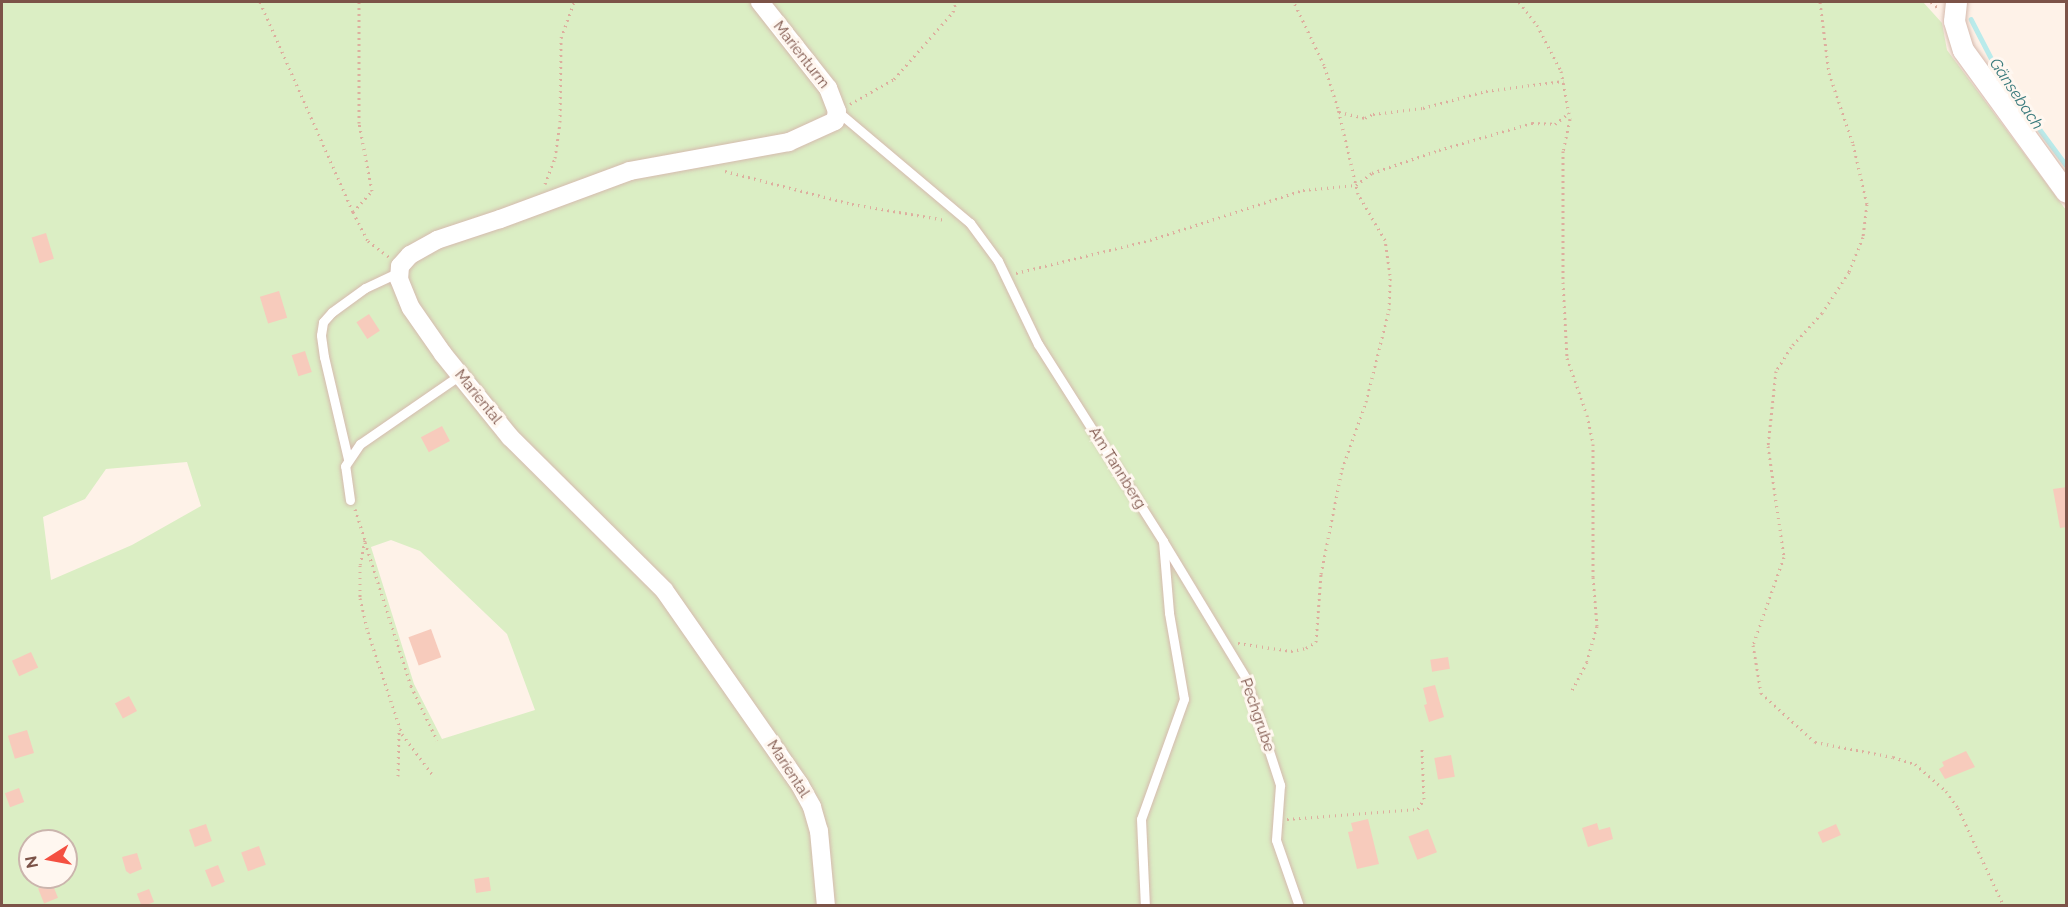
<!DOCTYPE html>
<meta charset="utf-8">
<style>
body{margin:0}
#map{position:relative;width:2068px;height:907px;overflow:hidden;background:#fef2e8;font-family:Raleway,sans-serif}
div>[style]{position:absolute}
.green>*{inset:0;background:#dbeec4}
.stream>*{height:4.5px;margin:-2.25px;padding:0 2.25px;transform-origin:2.25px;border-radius:2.25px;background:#b9ebeb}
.building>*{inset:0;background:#f7cbbc;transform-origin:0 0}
.path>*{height:3px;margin-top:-1.5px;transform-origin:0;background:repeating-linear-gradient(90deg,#ddae9e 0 1.5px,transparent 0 6px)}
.roads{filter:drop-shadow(0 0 2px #d5baae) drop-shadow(0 0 2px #d5baae)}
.service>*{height:9px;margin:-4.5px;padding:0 4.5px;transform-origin:4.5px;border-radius:4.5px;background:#fff}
.minor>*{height:18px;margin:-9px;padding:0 9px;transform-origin:9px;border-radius:9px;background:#fff}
.tertiary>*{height:21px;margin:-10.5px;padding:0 10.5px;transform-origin:10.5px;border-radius:10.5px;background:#fff}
span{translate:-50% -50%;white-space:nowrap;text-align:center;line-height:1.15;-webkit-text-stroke:6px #fff7f0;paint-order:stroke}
.street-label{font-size:15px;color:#7c5348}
.water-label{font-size:16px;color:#37797b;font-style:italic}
.frame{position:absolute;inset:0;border:3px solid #7c5348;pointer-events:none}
.north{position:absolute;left:18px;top:829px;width:60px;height:60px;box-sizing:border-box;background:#fff7f0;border:2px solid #cbb5ad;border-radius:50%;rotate:259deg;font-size:16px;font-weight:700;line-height:24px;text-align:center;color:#7c5348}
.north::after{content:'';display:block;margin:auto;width:21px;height:27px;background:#f45041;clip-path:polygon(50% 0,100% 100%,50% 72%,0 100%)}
</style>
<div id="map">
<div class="green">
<i style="clip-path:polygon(evenodd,2px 2px,1923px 2px,1942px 23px,1947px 50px,2066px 210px,2066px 905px,2px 906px,2px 2px,187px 462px,201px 506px,132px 545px,51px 580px,43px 517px,85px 499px,106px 469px,187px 462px,2px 2px,391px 540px,420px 551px,507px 634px,535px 710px,442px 739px,414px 684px,371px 547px,391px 540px,2px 2px,30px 841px,66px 841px,66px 877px,30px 877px,30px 841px)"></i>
</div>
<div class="stream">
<i style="left:1971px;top:19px;width:65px;rotate:62.7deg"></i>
<i style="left:2001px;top:77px;width:109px;rotate:53.5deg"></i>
</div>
<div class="building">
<i style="left:46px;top:233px;width:27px;height:15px;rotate:73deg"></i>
<i style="left:279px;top:291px;width:28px;height:20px;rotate:73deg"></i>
<i style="left:369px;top:314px;width:20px;height:15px;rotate:57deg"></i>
<i style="left:305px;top:351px;width:22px;height:14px;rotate:72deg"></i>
<i style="left:442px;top:426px;width:17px;height:24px;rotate:62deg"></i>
<i style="clip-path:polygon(2067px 487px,2067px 527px,2060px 528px,2053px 489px)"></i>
<i style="left:431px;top:629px;width:30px;height:24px;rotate:70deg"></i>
<i style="left:31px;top:652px;width:17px;height:21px;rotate:65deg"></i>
<i style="left:1448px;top:657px;width:12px;height:18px;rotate:81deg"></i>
<i style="clip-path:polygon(1435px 685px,1444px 717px,1429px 722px,1424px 705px,1427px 704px,1423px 688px)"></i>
<i style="left:129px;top:696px;width:17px;height:16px;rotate:62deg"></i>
<i style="left:27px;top:730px;width:24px;height:20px;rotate:73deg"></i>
<i style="clip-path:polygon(1966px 751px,1975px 767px,1945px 779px,1939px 769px,1944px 766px,1942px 762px)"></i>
<i style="left:1451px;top:755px;width:22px;height:17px;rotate:80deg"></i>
<i style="left:19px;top:788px;width:15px;height:15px;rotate:70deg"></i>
<i style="clip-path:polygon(1368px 819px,1379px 864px,1357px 869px,1348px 832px,1353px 831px,1351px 823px)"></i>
<i style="clip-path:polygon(1597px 823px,1599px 830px,1610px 827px,1613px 839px,1588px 847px,1582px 828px)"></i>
<i style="left:206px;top:824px;width:18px;height:18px;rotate:71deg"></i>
<i style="left:1836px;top:824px;width:12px;height:20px;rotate:66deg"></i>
<i style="left:1428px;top:829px;width:25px;height:21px;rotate:69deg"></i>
<i style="left:259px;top:846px;width:20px;height:19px;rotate:70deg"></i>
<i style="clip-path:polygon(137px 853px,142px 869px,130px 874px,126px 871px,122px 857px)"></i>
<i style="left:218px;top:865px;width:18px;height:14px;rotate:68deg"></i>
<i style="left:489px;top:877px;width:14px;height:15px;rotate:82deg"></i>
<i style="left:52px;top:883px;width:16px;height:15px;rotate:68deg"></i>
<i style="left:149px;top:889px;width:14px;height:13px;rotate:69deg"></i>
</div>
<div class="path">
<i style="left:260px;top:2px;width:230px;rotate:66.1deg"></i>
<i style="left:353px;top:212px;width:33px;rotate:63deg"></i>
<i style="left:368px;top:241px;width:26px;rotate:37deg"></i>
<i style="left:1519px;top:2px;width:29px;rotate:52deg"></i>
<i style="left:1537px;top:25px;width:52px;rotate:62.4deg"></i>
<i style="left:1561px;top:71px;width:49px;rotate:79.4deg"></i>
<i style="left:1570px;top:119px;width:33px;rotate:102deg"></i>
<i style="left:1563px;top:151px;width:131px;rotate:90deg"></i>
<i style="left:1563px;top:282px;width:76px;rotate:87deg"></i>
<i style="left:1567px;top:358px;width:60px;rotate:70.7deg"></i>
<i style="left:1587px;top:415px;width:30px;rotate:78deg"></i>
<i style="left:1593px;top:444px;width:133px;rotate:90deg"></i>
<i style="left:1593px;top:577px;width:49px;rotate:85.3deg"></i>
<i style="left:1597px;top:626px;width:37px;rotate:106deg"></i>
<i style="left:1587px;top:662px;width:32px;rotate:118deg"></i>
<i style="left:1820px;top:2px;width:72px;rotate:82.8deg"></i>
<i style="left:1829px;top:73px;width:75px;rotate:71.3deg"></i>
<i style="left:1853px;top:144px;width:62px;rotate:76.9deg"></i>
<i style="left:1867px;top:204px;width:33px;rotate:97deg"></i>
<i style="left:1863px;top:237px;width:38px;rotate:112deg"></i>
<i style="left:1849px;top:272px;width:49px;rotate:123.4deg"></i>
<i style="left:1822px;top:313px;width:46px;rotate:132.4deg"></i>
<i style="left:1791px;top:347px;width:28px;rotate:122deg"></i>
<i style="left:1776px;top:371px;width:75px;rotate:96.1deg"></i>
<i style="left:1768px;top:446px;width:112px;rotate:81.8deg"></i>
<i style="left:1784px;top:557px;width:93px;rotate:109.4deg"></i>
<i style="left:1753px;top:645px;width:49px;rotate:80.5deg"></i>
<i style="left:1761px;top:693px;width:73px;rotate:42.2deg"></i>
<i style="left:1815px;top:742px;width:79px;rotate:10.9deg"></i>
<i style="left:1893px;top:757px;width:23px;rotate:18deg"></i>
<i style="left:1915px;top:764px;width:41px;rotate:41.1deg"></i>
<i style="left:1946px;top:791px;width:21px;rotate:55deg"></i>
<i style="left:1958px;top:808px;width:108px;rotate:64.9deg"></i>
<i style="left:1931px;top:2px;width:8px;rotate:40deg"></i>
<i style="left:850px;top:104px;width:51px;rotate:-29.6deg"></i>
<i style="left:894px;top:79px;width:89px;rotate:-48.6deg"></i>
<i style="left:953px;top:12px;width:10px;rotate:-73deg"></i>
<i style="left:1339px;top:112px;width:27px;rotate:13deg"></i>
<i style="left:1365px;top:118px;width:9px;rotate:-27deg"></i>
<i style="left:1373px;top:114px;width:50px;rotate:-6.8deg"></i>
<i style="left:1423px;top:108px;width:65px;rotate:-15.1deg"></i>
<i style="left:1486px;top:91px;width:78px;rotate:-7.4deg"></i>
<i style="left:725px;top:171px;width:131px;rotate:14.6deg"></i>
<i style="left:852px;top:204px;width:95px;rotate:9.7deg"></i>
<i style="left:545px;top:184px;width:28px;rotate:-69deg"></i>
<i style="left:555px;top:158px;width:36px;rotate:-82deg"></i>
<i style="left:560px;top:122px;width:84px;rotate:-89.3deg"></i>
<i style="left:561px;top:38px;width:38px;rotate:-70deg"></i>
<i style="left:353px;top:212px;width:28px;rotate:-48deg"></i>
<i style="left:372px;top:191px;width:69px;rotate:-100.8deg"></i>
<i style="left:359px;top:123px;width:121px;rotate:-90deg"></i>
<i style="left:1016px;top:273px;width:138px;rotate:-13.8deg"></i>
<i style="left:1150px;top:240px;width:161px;rotate:-18.1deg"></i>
<i style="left:1303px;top:190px;width:53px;rotate:-5.4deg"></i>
<i style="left:1356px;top:185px;width:20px;rotate:-37deg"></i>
<i style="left:1372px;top:173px;width:71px;rotate:-18.9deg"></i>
<i style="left:1439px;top:150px;width:97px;rotate:-16.2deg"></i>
<i style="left:1532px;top:123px;width:23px;rotate:2deg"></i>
<i style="left:1555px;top:124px;width:18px;rotate:-38deg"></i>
<i style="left:355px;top:509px;width:33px;rotate:72deg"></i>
<i style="left:365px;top:540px;width:25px;rotate:101deg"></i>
<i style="left:360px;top:565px;width:33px;rotate:90deg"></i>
<i style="left:360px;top:598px;width:35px;rotate:77deg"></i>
<i style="left:368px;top:632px;width:108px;rotate:71.6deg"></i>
<i style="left:402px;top:734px;width:50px;rotate:53.1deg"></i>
<i style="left:365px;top:542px;width:151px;rotate:72.3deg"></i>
<i style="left:411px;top:686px;width:60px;rotate:64.3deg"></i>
<i style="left:1238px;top:643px;width:54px;rotate:8.6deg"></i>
<i style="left:1291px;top:651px;width:15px;rotate:-11deg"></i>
<i style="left:1306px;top:648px;width:12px;rotate:-31deg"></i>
<i style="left:1316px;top:642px;width:68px;rotate:-85.8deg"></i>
<i style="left:1321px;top:574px;width:107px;rotate:-78.7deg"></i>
<i style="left:1342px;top:469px;width:71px;rotate:-70.3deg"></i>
<i style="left:1366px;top:402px;width:95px;rotate:-76deg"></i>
<i style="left:1389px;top:310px;width:35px;rotate:-88deg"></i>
<i style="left:1390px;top:275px;width:35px;rotate:-98deg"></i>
<i style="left:1385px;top:240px;width:53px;rotate:-120.4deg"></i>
<i style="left:1358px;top:194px;width:88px;rotate:-103.1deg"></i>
<i style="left:1338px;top:108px;width:45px;rotate:-108deg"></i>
<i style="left:1324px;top:65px;width:70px;rotate:-115.5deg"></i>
<i style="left:398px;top:776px;width:48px;rotate:-88.8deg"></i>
<i style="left:1287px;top:819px;width:131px;rotate:-4.4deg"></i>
<i style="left:1418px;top:809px;width:12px;rotate:-59deg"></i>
<i style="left:1424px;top:799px;width:50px;rotate:-92.3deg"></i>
</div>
<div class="roads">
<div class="service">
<i style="left:837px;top:111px;width:174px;rotate:40.1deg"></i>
<i style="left:970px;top:223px;width:47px;rotate:53.6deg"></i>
<i style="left:998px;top:261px;width:92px;rotate:64.3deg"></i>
<i style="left:1038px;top:344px;width:233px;rotate:57.6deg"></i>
<i style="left:1163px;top:541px;width:72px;rotate:85.2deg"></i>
<i style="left:1169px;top:613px;width:87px;rotate:80.1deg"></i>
<i style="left:1184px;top:699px;width:127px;rotate:109.7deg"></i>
<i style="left:1141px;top:819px;width:87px;rotate:87.4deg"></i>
<i style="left:348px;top:459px;width:105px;rotate:-103.2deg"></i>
<i style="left:324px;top:357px;width:22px;rotate:-98deg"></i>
<i style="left:321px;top:335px;width:13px;rotate:-81deg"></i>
<i style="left:323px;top:322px;width:13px;rotate:-48deg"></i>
<i style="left:332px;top:312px;width:41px;rotate:-36deg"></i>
<i style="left:365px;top:288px;width:38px;rotate:-25deg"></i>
<i style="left:350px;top:500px;width:34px;rotate:-98deg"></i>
<i style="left:345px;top:466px;width:27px;rotate:-56deg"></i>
<i style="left:360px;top:444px;width:121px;rotate:-34.6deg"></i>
<i style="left:1164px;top:543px;width:157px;rotate:58.8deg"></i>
<i style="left:1245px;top:677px;width:114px;rotate:72deg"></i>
<i style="left:1280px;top:785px;width:55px;rotate:94.2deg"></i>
<i style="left:1276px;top:840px;width:70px;rotate:70.8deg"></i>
</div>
<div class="minor">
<i style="left:760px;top:2px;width:110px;rotate:51.7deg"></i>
<i style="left:828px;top:88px;width:25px;rotate:69deg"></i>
<i style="left:837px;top:111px;width:10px;rotate:101deg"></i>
<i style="left:835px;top:121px;width:51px;rotate:155.5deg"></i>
<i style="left:789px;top:142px;width:162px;rotate:169.7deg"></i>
<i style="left:630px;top:171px;width:139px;rotate:159.7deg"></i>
<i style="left:500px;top:219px;width:66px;rotate:161.6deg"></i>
<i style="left:437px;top:240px;width:31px;rotate:151deg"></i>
<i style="left:410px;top:255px;width:15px;rotate:132deg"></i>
<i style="left:400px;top:266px;width:13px;rotate:94deg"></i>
<i style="left:399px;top:279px;width:31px;rotate:68deg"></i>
<i style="left:411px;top:308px;width:56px;rotate:55.2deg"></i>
<i style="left:443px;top:354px;width:107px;rotate:51.1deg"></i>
<i style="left:510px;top:437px;width:217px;rotate:44.8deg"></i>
<i style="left:664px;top:590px;width:238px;rotate:55.1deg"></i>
<i style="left:800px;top:785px;width:25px;rotate:61deg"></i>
<i style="left:812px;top:807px;width:25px;rotate:74deg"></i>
<i style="left:819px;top:831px;width:75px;rotate:84.7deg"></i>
</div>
<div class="tertiary">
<i style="left:1956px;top:2px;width:19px;rotate:96deg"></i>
<i style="left:1954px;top:21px;width:30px;rotate:73deg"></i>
<i style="left:1963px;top:50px;width:175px;rotate:54deg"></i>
</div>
</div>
<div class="street-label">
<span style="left:801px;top:55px;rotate:52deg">Marienturm</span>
<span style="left:478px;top:397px;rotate:51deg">Mariental</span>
<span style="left:1117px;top:468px;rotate:58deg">Am Tannberg</span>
<span style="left:1257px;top:715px;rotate:71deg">Pechgrube</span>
<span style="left:788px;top:769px;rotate:57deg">Mariental</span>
</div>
<div class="water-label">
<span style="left:2016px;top:94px;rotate:56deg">Gänsebach</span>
</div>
<div class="frame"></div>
<div class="north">N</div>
</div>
